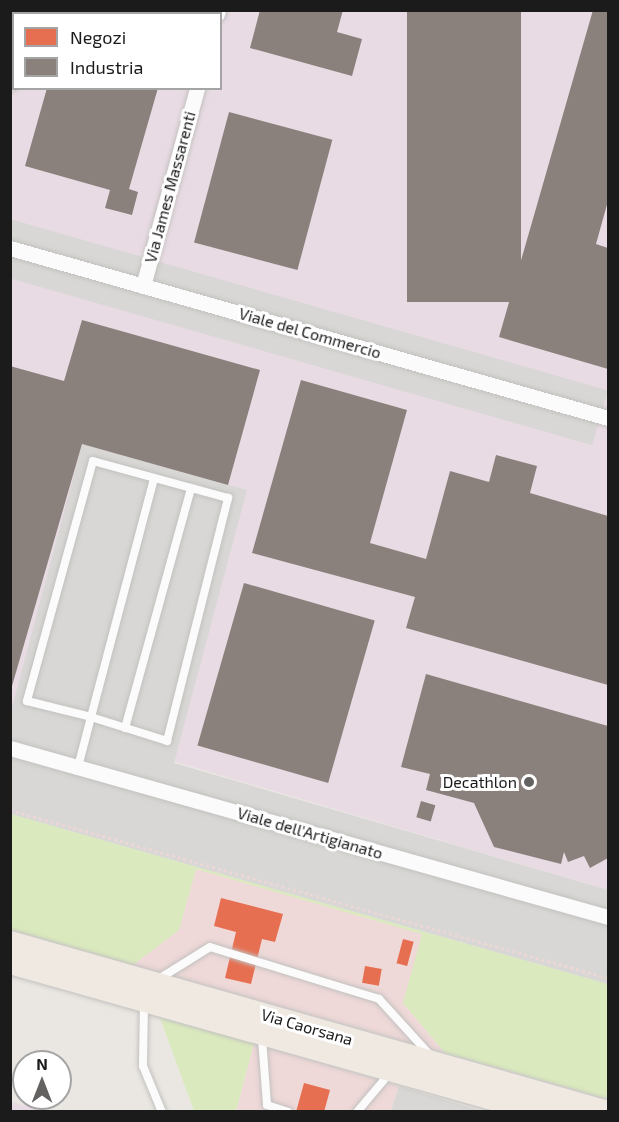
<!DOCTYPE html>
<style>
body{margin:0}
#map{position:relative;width:619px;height:1122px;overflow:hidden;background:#eae7e2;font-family:"Exo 2",sans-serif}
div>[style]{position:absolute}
.commercial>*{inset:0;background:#eed8d8}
.industrial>*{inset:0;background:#e9dbe4}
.grass>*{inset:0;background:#dbeabe}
.parking>*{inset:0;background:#d8d7d5;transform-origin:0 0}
.shops>*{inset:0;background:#e76f51;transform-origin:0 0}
.industry>*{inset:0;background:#8a817c;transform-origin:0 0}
.path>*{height:3px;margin-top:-1.5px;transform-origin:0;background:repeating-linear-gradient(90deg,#ead7d6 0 3px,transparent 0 6px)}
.roads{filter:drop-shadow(0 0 2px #c2c1bf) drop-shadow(0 0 2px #c2c1bf)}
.service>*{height:8px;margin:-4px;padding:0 4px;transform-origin:4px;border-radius:4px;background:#fcfbfb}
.minor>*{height:15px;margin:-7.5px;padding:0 7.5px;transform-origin:7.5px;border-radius:7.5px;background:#fcfbfb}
.primary>*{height:24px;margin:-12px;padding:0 12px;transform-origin:12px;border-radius:12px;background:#f0e9e2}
.dots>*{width:16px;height:16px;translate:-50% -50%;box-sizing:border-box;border:3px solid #fff;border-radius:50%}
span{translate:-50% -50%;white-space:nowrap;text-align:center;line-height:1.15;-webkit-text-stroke:6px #fff;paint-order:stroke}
.street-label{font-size:16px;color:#1b1b1b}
.poi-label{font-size:16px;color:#1b1b1b}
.right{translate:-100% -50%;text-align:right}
.frame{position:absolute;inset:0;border:12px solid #1b1b1b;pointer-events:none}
.legend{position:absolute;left:12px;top:12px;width:210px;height:78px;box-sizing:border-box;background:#fff;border:2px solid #a4a4a4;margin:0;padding:8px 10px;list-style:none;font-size:18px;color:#1b1b1b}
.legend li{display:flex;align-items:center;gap:12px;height:30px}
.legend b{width:30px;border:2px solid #a4a4a4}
.north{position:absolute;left:12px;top:1050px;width:60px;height:60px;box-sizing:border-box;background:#fff;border:2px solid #a4a4a4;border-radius:50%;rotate:0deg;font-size:16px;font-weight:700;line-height:24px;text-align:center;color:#1b1b1b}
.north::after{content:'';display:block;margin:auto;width:21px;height:27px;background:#636261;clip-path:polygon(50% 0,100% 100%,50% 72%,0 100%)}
</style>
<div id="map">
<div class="commercial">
<i style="clip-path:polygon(196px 869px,423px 934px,403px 1003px,445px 1053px,133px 965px,179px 930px)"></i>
<i style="clip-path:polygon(254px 1043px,399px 1086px,391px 1111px,236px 1112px)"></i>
</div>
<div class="industrial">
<i style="clip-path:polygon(evenodd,10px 11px,608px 11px,608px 890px,11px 713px,10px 11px,14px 14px,220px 14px,220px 88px,14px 88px,14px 14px)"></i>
<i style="clip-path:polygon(10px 1102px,11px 1102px,49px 1111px,11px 1111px)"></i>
</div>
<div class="grass">
<i style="clip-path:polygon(11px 814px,608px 984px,608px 1099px,445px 1053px,403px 1003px,422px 934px,196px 869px,179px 930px,133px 965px,11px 930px)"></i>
<i style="clip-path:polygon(160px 1018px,254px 1043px,236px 1111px,194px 1111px)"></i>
</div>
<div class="parking">
<i style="left:10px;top:219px;width:622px;height:57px;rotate:16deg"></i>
<i style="clip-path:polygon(82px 444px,247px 490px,174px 763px,608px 890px,608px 984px,11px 814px,11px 711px)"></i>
<i style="clip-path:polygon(399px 1086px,481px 1111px,391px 1111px)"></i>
</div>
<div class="shops">
<i style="clip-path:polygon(221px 898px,283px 914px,275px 942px,262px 939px,251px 984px,225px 978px,236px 932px,214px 926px)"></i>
<i style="left:403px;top:939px;width:11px;height:25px;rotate:15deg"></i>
<i style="left:365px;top:966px;width:17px;height:17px;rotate:10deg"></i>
<i style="clip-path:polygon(304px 1083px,330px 1090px,324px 1112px,296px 1112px)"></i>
</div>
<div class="industry">
<i style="left:69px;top:10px;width:111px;height:4px"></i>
<i style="clip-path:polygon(260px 10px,343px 10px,337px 32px,362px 39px,352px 76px,250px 48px)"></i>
<i style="left:407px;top:10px;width:114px;height:292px"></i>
<i style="clip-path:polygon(593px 10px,608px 10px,608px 201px,596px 244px,608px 248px,608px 369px,499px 337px)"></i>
<i style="clip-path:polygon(47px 88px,158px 88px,129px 189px,138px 192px,132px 215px,105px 208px,110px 190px,25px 166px)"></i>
<i style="left:229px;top:112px;width:107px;height:135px;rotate:15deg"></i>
<i style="clip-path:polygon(82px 320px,260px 370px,228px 485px,82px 444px,10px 693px,10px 366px,64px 381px)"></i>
<i style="clip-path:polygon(301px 380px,407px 410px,370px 543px,426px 559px,450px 471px,489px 482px,496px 455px,537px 466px,530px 493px,608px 516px,608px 685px,406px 628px,415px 597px,252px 553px)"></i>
<i style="left:244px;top:583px;width:136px;height:169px;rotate:16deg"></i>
<i style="clip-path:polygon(426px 674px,608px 726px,608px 858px,590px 868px,584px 856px,568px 862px,564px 852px,561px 864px,494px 847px,474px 803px,426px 790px,430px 774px,401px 767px)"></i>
<i style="left:421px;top:801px;width:15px;height:17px;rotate:16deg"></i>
</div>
<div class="path">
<i style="left:10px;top:810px;width:621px;rotate:15.69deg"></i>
</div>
<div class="roads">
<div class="service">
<i style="left:125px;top:728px;width:249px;rotate:-74.6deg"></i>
<i style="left:78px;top:767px;width:52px;rotate:-75.4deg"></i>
<i style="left:91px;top:717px;width:80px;rotate:17.5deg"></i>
<i style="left:167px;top:741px;width:251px;rotate:-75.9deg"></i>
<i style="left:228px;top:498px;width:140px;rotate:-164.7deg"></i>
<i style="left:93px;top:461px;width:249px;rotate:105.4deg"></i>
<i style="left:27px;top:701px;width:66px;rotate:14deg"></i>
<i style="left:91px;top:717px;width:247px;rotate:-75.2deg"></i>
<i style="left:157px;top:980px;width:62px;rotate:-31.9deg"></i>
<i style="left:210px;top:947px;width:177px;rotate:17.1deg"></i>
<i style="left:379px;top:999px;width:76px;rotate:47.7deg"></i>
<i style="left:144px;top:1002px;width:64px;rotate:90.9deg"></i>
<i style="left:143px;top:1066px;width:50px;rotate:67.6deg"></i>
<i style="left:262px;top:1038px;width:67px;rotate:85.7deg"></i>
<i style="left:267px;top:1105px;width:22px;rotate:18deg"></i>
<i style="left:357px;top:1112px;width:50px;rotate:-49.9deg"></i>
</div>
<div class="minor">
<i style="left:29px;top:14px;width:4px;rotate:-76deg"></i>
<i style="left:217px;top:14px;width:4px;rotate:-76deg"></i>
<i style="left:10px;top:83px;width:12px;rotate:-70deg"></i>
<i style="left:10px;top:248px;width:622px;rotate:15.87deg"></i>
<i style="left:143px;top:286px;width:205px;rotate:-74.7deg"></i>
<i style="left:10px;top:748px;width:621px;rotate:15.78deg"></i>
</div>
<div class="primary">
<i style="left:10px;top:943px;width:618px;rotate:15.88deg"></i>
<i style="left:10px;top:962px;width:553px;rotate:15.75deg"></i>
</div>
</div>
<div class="dots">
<i style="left:529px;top:782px;background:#636261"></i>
</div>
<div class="street-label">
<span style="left:170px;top:187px;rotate:-75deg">Via James Massarenti</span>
<span style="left:310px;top:333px;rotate:16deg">Viale del Commercio</span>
<span style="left:310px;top:833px;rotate:16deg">Viale dell'Artigianato</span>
<span style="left:307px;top:1027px;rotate:16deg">Via Caorsana</span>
</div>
<div class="poi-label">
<span class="right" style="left:517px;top:782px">Decathlon</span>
</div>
<div class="frame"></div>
<ul class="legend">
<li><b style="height:16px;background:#e76f51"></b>Negozi</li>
<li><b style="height:16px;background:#8a817c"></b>Industria</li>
</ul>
<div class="north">N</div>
</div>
